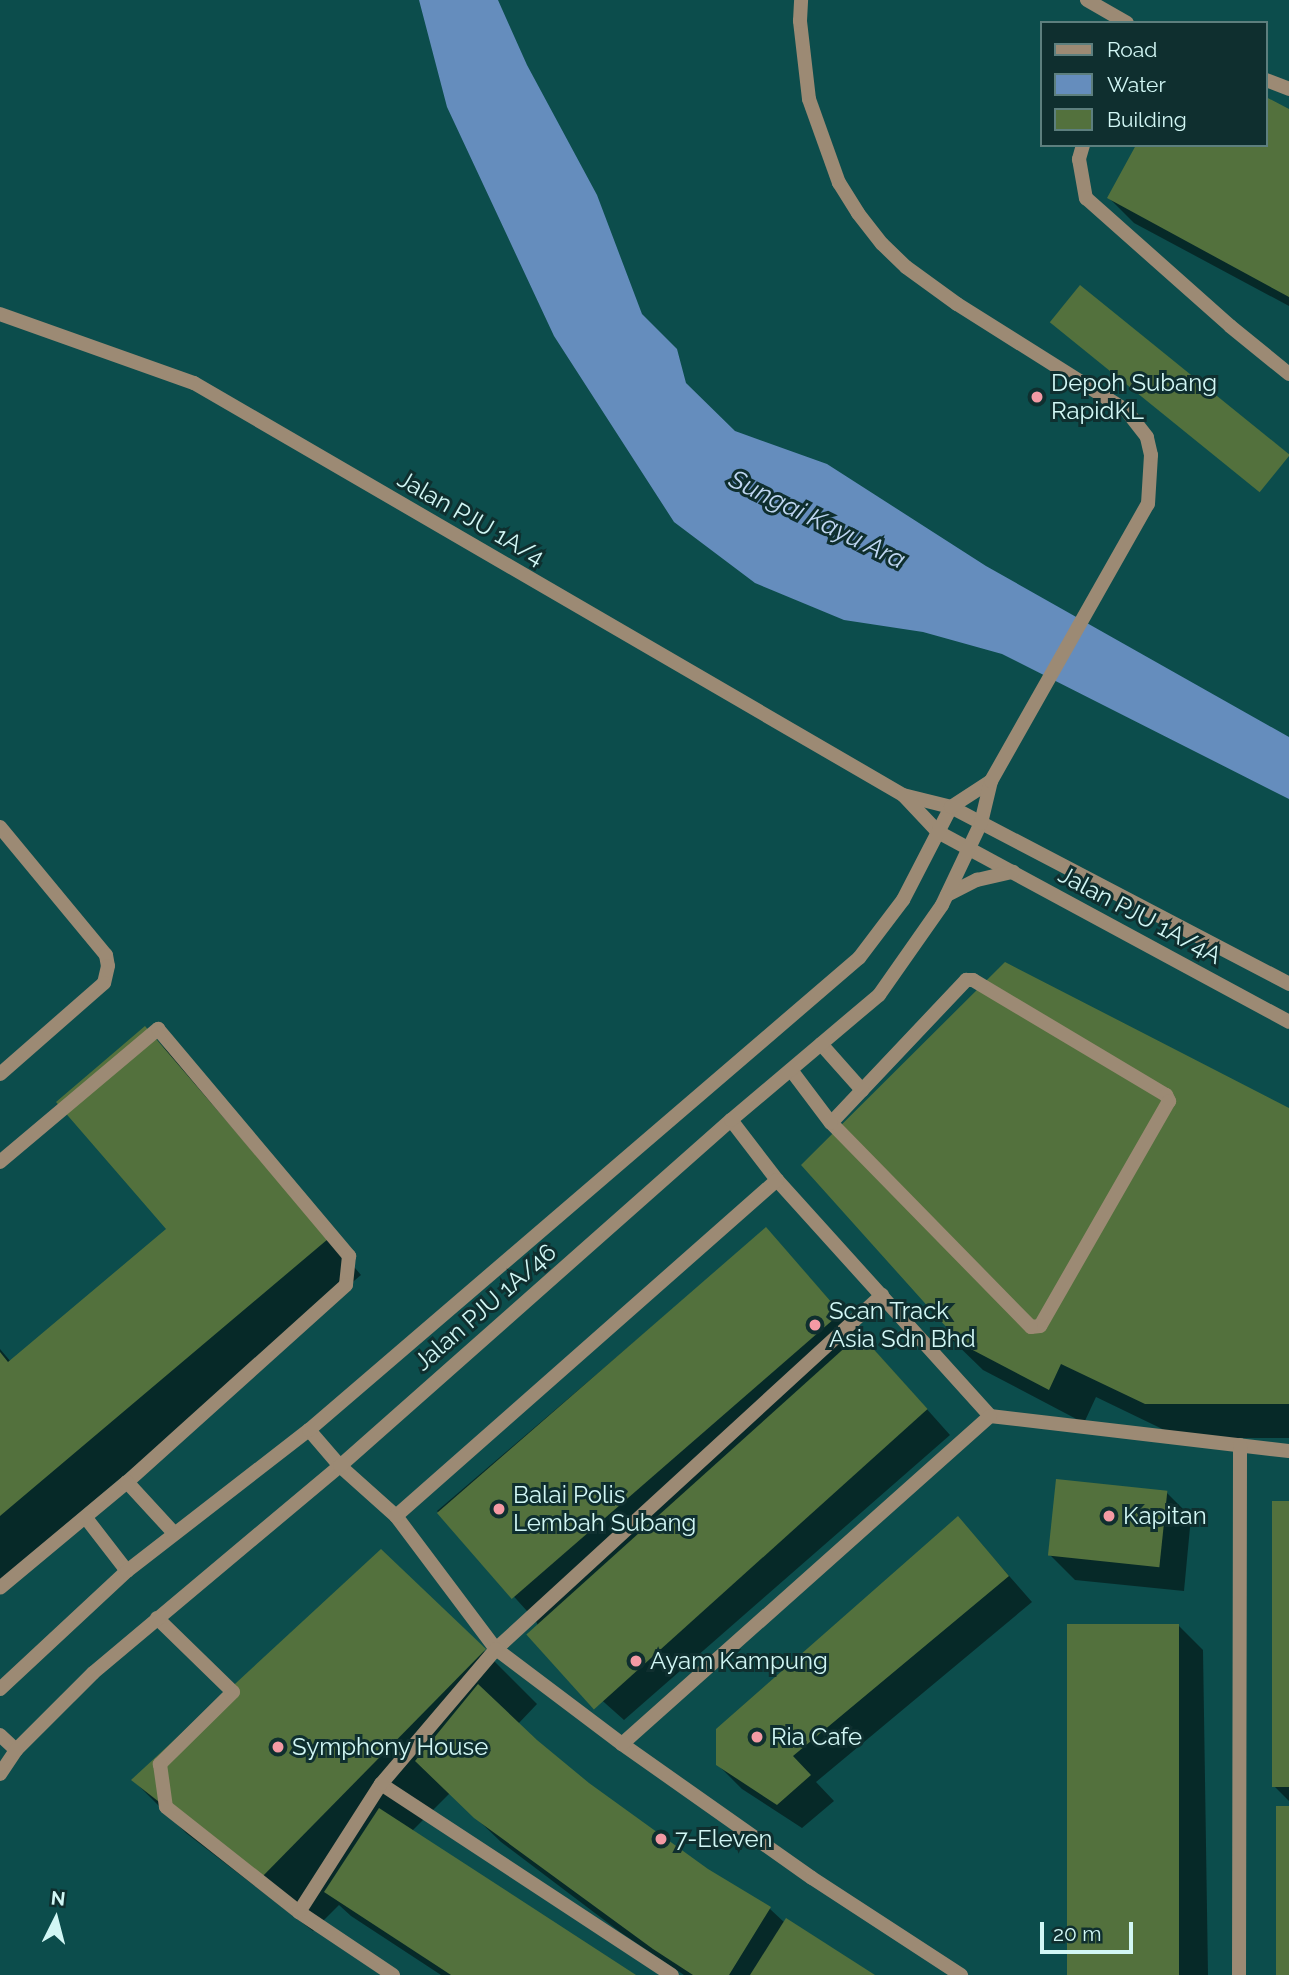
<!DOCTYPE html>
<style>
body{margin:0}
#map{position:relative;width:1289px;height:1975px;overflow:hidden;background:#0c4d4c;font-family:Raleway,sans-serif}
div>[style]{position:absolute}
.water>*{inset:0;background:#658dbd}
.shadow>*{inset:0;background:#0007}
.building>*{inset:0;background:#53713d;transform-origin:0 0}
.service>*{height:14px;margin:-7px;padding:0 7px;transform-origin:7px;border-radius:7px;background:#9c8a74}
.minor>*{height:14px;margin:-7px;padding:0 7px;transform-origin:7px;border-radius:7px;background:#9c8a74}
.tertiary>*{height:14px;margin:-7px;padding:0 7px;transform-origin:7px;border-radius:7px;background:#9c8a74}
.dots>*{width:19px;height:19px;translate:-50% -50%;box-sizing:border-box;border:4px solid #0f2f2f;border-radius:50%}
span{translate:-50% -50%;white-space:nowrap;text-align:center;line-height:1.15;-webkit-text-stroke:6px #0f2f2f;paint-order:stroke}
.poi-label{font-size:24px;color:#d2f7f5}
.left{translate:0 -50%;text-align:left}
.street-label{font-size:24px;color:#d2f7f5}
.water-label{font-size:26px;color:#bfd6f1;font-style:italic}
.legend{position:absolute;left:1040px;top:21px;width:228px;height:126px;box-sizing:border-box;background:#0f2f2f;border:2px solid #5d7f7e;margin:0;padding:9px 12px;list-style:none;font-size:21px;color:#d2f7f5}
.legend li{display:flex;align-items:center;gap:14px;height:35px}
.legend b{width:35px;border:2px solid #5d7f7e}
.north{position:absolute;left:21px;top:1884px;width:70px;height:70px;-webkit-text-stroke:5px #0f2f2f;paint-order:stroke;rotate:6deg;font-size:19px;font-weight:700;line-height:28px;text-align:center;color:#d2f7f5}
.north::after{content:'';display:block;margin:auto;width:24px;height:32px;background:#d2f7f5;clip-path:polygon(50% 0,100% 100%,50% 72%,0 100%)}
.scale{position:absolute;left:1040px;top:1922px;width:93px;height:32px;box-sizing:border-box;border:4px solid #d2f7f5;border-top:0;padding-left:9px;font-size:21px;line-height:24px;white-space:nowrap;color:#d2f7f5;-webkit-text-stroke:5px #0f2f2f;paint-order:stroke}
</style>
<div id="map">
<div class="water">
<i style="clip-path:polygon(419px 0,498px 0,527px 65px,597px 195px,642px 314px,677px 349px,686px 383px,735px 431px,827px 464px,986px 566px,1289px 737px,1289px 799px,1002px 654px,923px 632px,844px 620px,755px 583px,674px 522px,554px 336px,447px 107px)"></i>
</div>
<div class="shadow">
<i style="clip-path:polygon(1289px 111px,1289px 306px,1134px 223px,1109px 198px,1266px 145px)"></i>
<i style="clip-path:polygon(145px 1029px,180px 1063px,361px 1275px,0 1580px,0 1349px,11px 1362px,168px 1230px)"></i>
<i style="clip-path:polygon(1289px 1110px,1289px 1438px,1181px 1438px,1096px 1397px,1084px 1423px,983px 1370px,948px 1336px)"></i>
<i style="clip-path:polygon(766px 1229px,950px 1435px,624px 1720px,550px 1654px,536px 1621px,437px 1511px)"></i>
<i style="clip-path:polygon(1166px 1492px,1191px 1517px,1184px 1591px,1075px 1580px,1050px 1555px)"></i>
<i style="clip-path:polygon(1289px 1503px,1289px 1801px,1274px 1786px)"></i>
<i style="clip-path:polygon(958px 1518px,1032px 1602px,816px 1782px,834px 1801px,802px 1828px,742px 1789px,717px 1764px)"></i>
<i style="clip-path:polygon(1178px 1625px,1203px 1650px,1208px 1975px,1071px 1975px)"></i>
<i style="clip-path:polygon(484px 1651px,537px 1704px,518px 1724px,588px 1785px,707px 1870px,770px 1909px,785px 1923px,872px 1975px,684px 1975px,620px 1932px,501px 1842px,450px 1793px,412px 1831px,633px 1975px,441px 1975px,351px 1916px,339px 1905px,313px 1931px,186px 1833px,133px 1780px)"></i>
</div>
<div class="building">
<i style="clip-path:polygon(1266px 97px,1289px 109px,1289px 297px,1107px 198px,1136px 145px,1266px 145px)"></i>
<i style="left:1080px;top:285px;width:270px;height:48px;rotate:39deg"></i>
<i style="clip-path:polygon(1005px 962px,1289px 1108px,1289px 1404px,1145px 1404px,1061px 1364px,1049px 1390px,946px 1336px,949px 1330px,801px 1165px)"></i>
<i style="clip-path:polygon(145px 1026px,328px 1239px,0 1516px,0 1352px,8px 1362px,166px 1229px,56px 1102px)"></i>
<i style="left:766px;top:1227px;width:114px;height:436px;rotate:49deg"></i>
<i style="left:860px;top:1334px;width:101px;height:449px;rotate:48deg"></i>
<i style="left:1056px;top:1479px;width:112px;height:77px;rotate:6deg"></i>
<i style="left:1272px;top:1501px;width:17px;height:286px"></i>
<i style="clip-path:polygon(958px 1516px,1009px 1576px,793px 1756px,811px 1775px,777px 1805px,716px 1765px,716px 1729px)"></i>
<i style="clip-path:polygon(381px 1549px,486px 1649px,259px 1880px,131px 1780px)"></i>
<i style="left:1067px;top:1624px;width:112px;height:351px"></i>
<i style="clip-path:polygon(478px 1684px,537px 1740px,589px 1783px,708px 1869px,771px 1907px,729px 1975px,693px 1975px,653px 1949px,474px 1818px,415px 1761px)"></i>
<i style="left:1276px;top:1806px;width:13px;height:169px"></i>
<i style="clip-path:polygon(379px 1808px,636px 1975px,451px 1975px,324px 1892px)"></i>
<i style="clip-path:polygon(786px 1918px,875px 1975px,750px 1975px)"></i>
</div>
<div class="service">
<i style="left:1087px;top:0;width:46px;rotate:29.9deg"></i>
<i style="left:1266px;top:80px;width:25px;rotate:21deg"></i>
<i style="left:1083px;top:145px;width:15px;rotate:106deg"></i>
<i style="left:1079px;top:159px;width:40px;rotate:80deg"></i>
<i style="left:1086px;top:198px;width:193px;rotate:41.6deg"></i>
<i style="left:1230px;top:326px;width:76px;rotate:39.1deg"></i>
<i style="left:966px;top:980px;width:7px"></i>
<i style="left:973px;top:980px;width:225px;rotate:30.8deg"></i>
<i style="left:1166px;top:1095px;width:7px;rotate:63deg"></i>
<i style="left:1169px;top:1101px;width:259px;rotate:119.8deg"></i>
<i style="left:1040px;top:1326px;width:9px;rotate:174deg"></i>
<i style="left:1031px;top:1327px;width:286px;rotate:-134.4deg"></i>
<i style="left:831px;top:1123px;width:197px;rotate:-46.6deg"></i>
<i style="left:821px;top:1044px;width:62px;rotate:48.3deg"></i>
<i style="left:791px;top:1070px;width:66px;rotate:53deg"></i>
<i style="left:496px;top:1649px;width:524px;rotate:-42.52deg"></i>
<i style="left:381px;top:1784px;width:348px;rotate:33.3deg"></i>
</div>
<div class="minor">
<i style="left:0;top:827px;width:166px;rotate:50.4deg"></i>
<i style="left:106px;top:955px;width:11px;rotate:80deg"></i>
<i style="left:108px;top:966px;width:17px;rotate:103deg"></i>
<i style="left:104px;top:983px;width:138px;rotate:138.8deg"></i>
<i style="left:731px;top:1120px;width:76px;rotate:52.5deg"></i>
<i style="left:777px;top:1180px;width:318px;rotate:47.9deg"></i>
<i style="left:990px;top:1416px;width:301px;rotate:6.7deg"></i>
<i style="left:0;top:1162px;width:207px;rotate:-40.1deg"></i>
<i style="left:158px;top:1029px;width:297px;rotate:49.9deg"></i>
<i style="left:349px;top:1256px;width:29px;rotate:96deg"></i>
<i style="left:346px;top:1285px;width:295px;rotate:138deg"></i>
<i style="left:127px;top:1482px;width:165px;rotate:140.2deg"></i>
<i style="left:309px;top:1430px;width:48px;rotate:49.3deg"></i>
<i style="left:340px;top:1466px;width:75px;rotate:41.8deg"></i>
<i style="left:396px;top:1516px;width:166px;rotate:53.1deg"></i>
<i style="left:496px;top:1649px;width:158px;rotate:37deg"></i>
<i style="left:622px;top:1744px;width:232px;rotate:35.2deg"></i>
<i style="left:812px;top:1878px;width:178px;rotate:33.1deg"></i>
<i style="left:127px;top:1482px;width:68px;rotate:47.4deg"></i>
<i style="left:396px;top:1516px;width:508px;rotate:-41.41deg"></i>
<i style="left:86px;top:1518px;width:67px;rotate:52.3deg"></i>
<i style="left:157px;top:1618px;width:106px;rotate:44.2deg"></i>
<i style="left:233px;top:1692px;width:103px;rotate:135.4deg"></i>
<i style="left:160px;top:1764px;width:43px;rotate:82.1deg"></i>
<i style="left:166px;top:1807px;width:169px;rotate:38.3deg"></i>
<i style="left:0;top:1735px;width:22px;rotate:43deg"></i>
<i style="left:622px;top:1744px;width:493px;rotate:-41.7deg"></i>
<i style="left:393px;top:1975px;width:113px;rotate:-146.2deg"></i>
<i style="left:299px;top:1912px;width:152px;rotate:-57.4deg"></i>
<i style="left:381px;top:1784px;width:177px;rotate:-49.6deg"></i>
<i style="left:1239px;top:1975px;width:530px;rotate:-89.89deg"></i>
</div>
<div class="tertiary">
<i style="left:0;top:314px;width:206px;rotate:19.6deg"></i>
<i style="left:194px;top:383px;width:820px;rotate:30.16deg"></i>
<i style="left:903px;top:795px;width:49px;rotate:14deg"></i>
<i style="left:951px;top:807px;width:382px;rotate:27.6deg"></i>
<i style="left:904px;top:796px;width:50px;rotate:46.6deg"></i>
<i style="left:938px;top:832px;width:399px;rotate:28.4deg"></i>
<i style="left:947px;top:895px;width:34px;rotate:-27deg"></i>
<i style="left:977px;top:880px;width:37px;rotate:-13deg"></i>
<i style="left:0;top:1689px;width:173px;rotate:-42.9deg"></i>
<i style="left:127px;top:1571px;width:230px;rotate:-37.8deg"></i>
<i style="left:309px;top:1430px;width:725px;rotate:-40.64deg"></i>
<i style="left:859px;top:958px;width:73px;rotate:-52.8deg"></i>
<i style="left:903px;top:900px;width:105px;rotate:-62.7deg"></i>
<i style="left:951px;top:807px;width:48px;rotate:-33deg"></i>
<i style="left:0;top:1774px;width:29px;rotate:-56deg"></i>
<i style="left:16px;top:1750px;width:109px;rotate:-45deg"></i>
<i style="left:93px;top:1673px;width:322px;rotate:-40deg"></i>
<i style="left:340px;top:1466px;width:522px;rotate:-41.51deg"></i>
<i style="left:731px;top:1120px;width:194px;rotate:-40.2deg"></i>
<i style="left:879px;top:995px;width:110px;rotate:-55deg"></i>
<i style="left:942px;top:905px;width:91px;rotate:-64.6deg"></i>
<i style="left:981px;top:823px;width:43px;rotate:-76.6deg"></i>
<i style="left:991px;top:781px;width:318px;rotate:-60.5deg"></i>
<i style="left:1148px;top:504px;width:49px;rotate:-86.5deg"></i>
<i style="left:1151px;top:455px;width:18px;rotate:-103deg"></i>
<i style="left:1147px;top:437px;width:33px;rotate:-128deg"></i>
<i style="left:1127px;top:411px;width:201px;rotate:-147.8deg"></i>
<i style="left:957px;top:304px;width:63px;rotate:-144deg"></i>
<i style="left:906px;top:267px;width:33px;rotate:-136deg"></i>
<i style="left:882px;top:244px;width:39px;rotate:-128deg"></i>
<i style="left:858px;top:213px;width:36px;rotate:-122deg"></i>
<i style="left:839px;top:183px;width:89px;rotate:-109.7deg"></i>
<i style="left:809px;top:99px;width:79px;rotate:-96.6deg"></i>
<i style="left:800px;top:21px;width:21px;rotate:-87deg"></i>
</div>
<div class="dots">
<i style="left:1037px;top:397px;background:#f49aa4"></i>
<i style="left:815px;top:1325px;background:#f49aa4"></i>
<i style="left:499px;top:1509px;background:#f49aa4"></i>
<i style="left:1109px;top:1516px;background:#f49aa4"></i>
<i style="left:636px;top:1661px;background:#f49aa4"></i>
<i style="left:757px;top:1737px;background:#f49aa4"></i>
<i style="left:278px;top:1747px;background:#f49aa4"></i>
<i style="left:661px;top:1839px;background:#f49aa4"></i>
</div>
<div class="poi-label">
<span class="left" style="left:1051px;top:397px">Depoh Subang<br>RapidKL</span>
<span class="left" style="left:829px;top:1325px">Scan Track<br>Asia Sdn Bhd</span>
<span class="left" style="left:513px;top:1509px">Balai Polis<br>Lembah Subang</span>
<span class="left" style="left:1123px;top:1516px">Kapitan</span>
<span class="left" style="left:650px;top:1661px">Ayam Kampung</span>
<span class="left" style="left:771px;top:1737px">Ria Cafe</span>
<span class="left" style="left:292px;top:1747px">Symphony House</span>
<span class="left" style="left:675px;top:1839px">7-Eleven</span>
</div>
<div class="street-label">
<span style="left:471px;top:518px;rotate:30deg">Jalan PJU 1A/4</span>
<span style="left:1140px;top:915px;rotate:28deg">Jalan PJU 1A/4A</span>
<span style="left:485px;top:1307px;rotate:-41deg">Jalan PJU 1A/46</span>
</div>
<div class="water-label">
<span style="left:817px;top:520px;rotate:26deg">Sungai Kayu Ara</span>
</div>
<ul class="legend">
<li><b style="height:9px;background:#9c8a74"></b>Road</li>
<li><b style="height:19px;background:#658dbd"></b>Water</li>
<li><b style="height:19px;background:#53713d"></b>Building</li>
</ul>
<div class="north">N</div>
<div class="scale">20 m</div>
</div>
